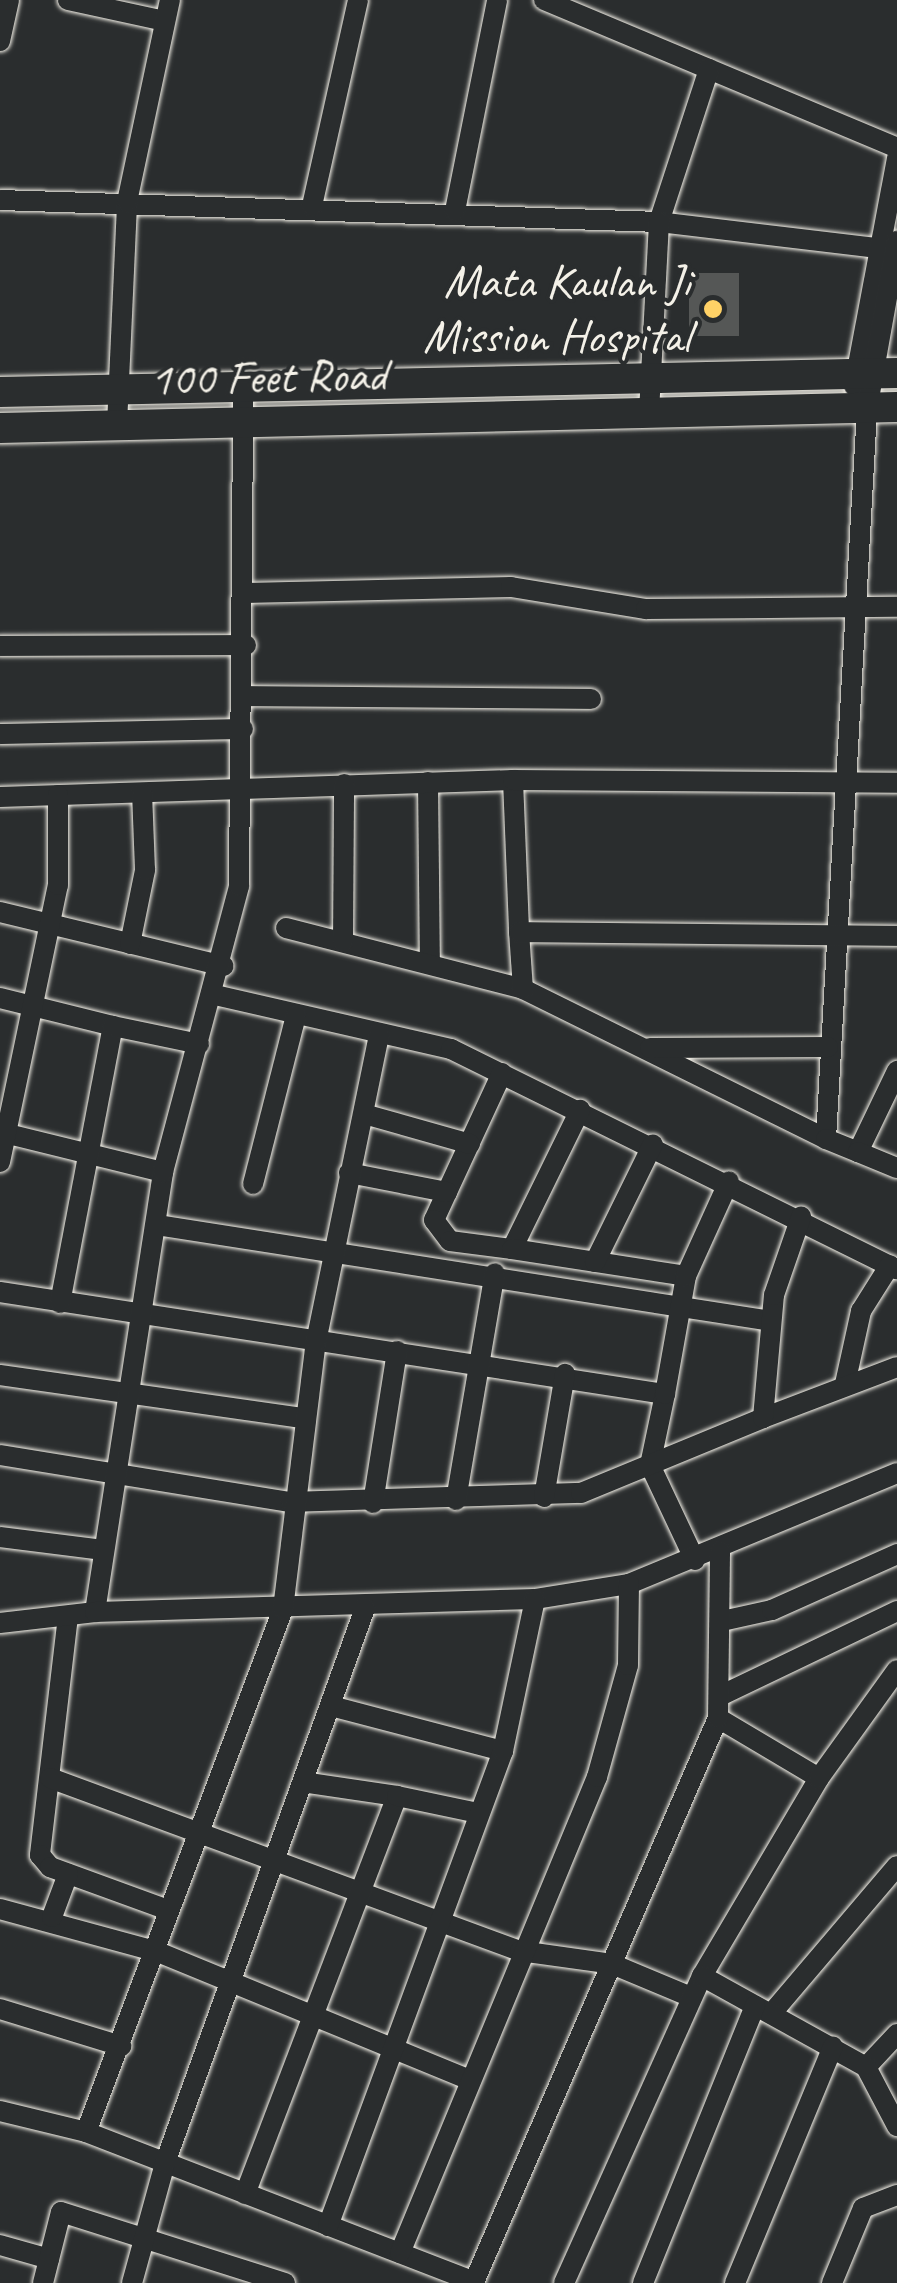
<!DOCTYPE html>
<style>
body{margin:0}
#map{position:relative;width:897px;height:2283px;overflow:hidden;background:#2a2d2e;font-family:Caveat,sans-serif}
div>[style]{position:absolute}
.building>*{inset:0;background:#555756;transform-origin:0 0}
.roads{filter:drop-shadow(0 0 2px #f4f1e8) drop-shadow(0 0 2px #f4f1e8)}
.street>*{height:20px;margin:-10px;padding:0 10px;transform-origin:10px;border-radius:10px;background:#2a2d2e}
.secondary>*{height:30px;margin:-15px;padding:0 15px;transform-origin:15px;border-radius:15px;background:#2a2d2e}
.dots>*{width:28px;height:28px;translate:-50% -50%;box-sizing:border-box;border:5px solid #2a2d2e;border-radius:50%}
span{translate:-50% -50%;white-space:nowrap;text-align:center;line-height:1.15;-webkit-text-stroke:8px #2a2d2e;paint-order:stroke}
.poi-label{font-size:48px;color:#f4f1e8}
.right{translate:-100% -50%;text-align:right}
.street-label{font-size:48px;color:#f4f1e8}
</style>
<div id="map">
<div class="building">
<i style="left:739px;top:273px;width:63px;height:50px;rotate:90deg"></i>
</div>
<div class="roads">
<div class="street">
<i style="left:68px;top:0;width:99px;rotate:12.2deg"></i>
<i style="left:544px;top:0;width:383px;rotate:22.7deg"></i>
<i style="left:0;top:41px;width:42px;rotate:-77.6deg"></i>
<i style="left:709px;top:69px;width:161px;rotate:108.1deg"></i>
<i style="left:659px;top:222px;width:238px;rotate:6.8deg"></i>
<i style="left:0;top:200px;width:659px;rotate:1.91deg"></i>
<i style="left:659px;top:222px;width:193px;rotate:93deg"></i>
<i style="left:312px;top:206px;width:211px;rotate:-77.4deg"></i>
<i style="left:455px;top:211px;width:215px;rotate:-78.7deg"></i>
<i style="left:854px;top:386px;width:232px;rotate:-79.3deg"></i>
<i style="left:117px;top:425px;width:223px;rotate:-87.4deg"></i>
<i style="left:127px;top:202px;width:207px;rotate:-78deg"></i>
<i style="left:245px;top:593px;width:266px;rotate:-1.3deg"></i>
<i style="left:511px;top:587px;width:137px;rotate:9.3deg"></i>
<i style="left:646px;top:609px;width:251px;rotate:-0.5deg"></i>
<i style="left:0;top:646px;width:246px;rotate:-0.2deg"></i>
<i style="left:244px;top:696px;width:347px;rotate:0.5deg"></i>
<i style="left:0;top:734px;width:243px;rotate:-1.2deg"></i>
<i style="left:513px;top:780px;width:152px;rotate:87.7deg"></i>
<i style="left:428px;top:782px;width:182px;rotate:89.4deg"></i>
<i style="left:0;top:797px;width:513px;rotate:-1.9deg"></i>
<i style="left:513px;top:780px;width:384px;rotate:0.4deg"></i>
<i style="left:0;top:912px;width:230px;rotate:13.6deg"></i>
<i style="left:286px;top:928px;width:245px;rotate:14.4deg"></i>
<i style="left:523px;top:989px;width:338px;rotate:26.3deg"></i>
<i style="left:826px;top:1139px;width:730px;rotate:-86.78deg"></i>
<i style="left:867px;top:410px;width:172px;rotate:-79.9deg"></i>
<i style="left:343px;top:942px;width:158px;rotate:-89.6deg"></i>
<i style="left:130px;top:944px;width:76px;rotate:-78.5deg"></i>
<i style="left:145px;top:870px;width:77px;rotate:-92.2deg"></i>
<i style="left:523px;top:989px;width:57px;rotate:-94deg"></i>
<i style="left:519px;top:932px;width:378px;rotate:0.6deg"></i>
<i style="left:215px;top:995px;width:242px;rotate:12.9deg"></i>
<i style="left:451px;top:1049px;width:497px;rotate:26.3deg"></i>
<i style="left:0;top:998px;width:116px;rotate:13.9deg"></i>
<i style="left:650px;top:1048px;width:178px;rotate:-0.3deg"></i>
<i style="left:502px;top:1073px;width:162px;rotate:114.8deg"></i>
<i style="left:434px;top:1220px;width:26px;rotate:53deg"></i>
<i style="left:450px;top:1241px;width:63px;rotate:7.4deg"></i>
<i style="left:512px;top:1249px;width:155px;rotate:-63.9deg"></i>
<i style="left:364px;top:1114px;width:110px;rotate:15.8deg"></i>
<i style="left:0;top:1132px;width:168px;rotate:13.8deg"></i>
<i style="left:826px;top:1139px;width:35px;rotate:22deg"></i>
<i style="left:858px;top:1152px;width:90px;rotate:-64.3deg"></i>
<i style="left:858px;top:1152px;width:42px;rotate:22.3deg"></i>
<i style="left:0;top:1162px;width:283px;rotate:-78.2deg"></i>
<i style="left:58px;top:885px;width:90px;rotate:-90deg"></i>
<i style="left:349px;top:1173px;width:100px;rotate:11deg"></i>
<i style="left:253px;top:1184px;width:174px;rotate:-75.7deg"></i>
<i style="left:157px;top:1225px;width:621px;rotate:8.89deg"></i>
<i style="left:512px;top:1249px;width:176px;rotate:8.8deg"></i>
<i style="left:595px;top:1262px;width:131px;rotate:-63.8deg"></i>
<i style="left:0;top:1292px;width:673px;rotate:8.72deg"></i>
<i style="left:665px;top:1394px;width:73px;rotate:101.9deg"></i>
<i style="left:650px;top:1465px;width:105px;rotate:64.7deg"></i>
<i style="left:60px;top:1303px;width:282px;rotate:-79.2deg"></i>
<i style="left:113px;top:1026px;width:88px;rotate:11.8deg"></i>
<i style="left:0;top:1375px;width:307px;rotate:8.1deg"></i>
<i style="left:845px;top:1384px;width:75px;rotate:-77.6deg"></i>
<i style="left:861px;top:1311px;width:54px;rotate:-57.8deg"></i>
<i style="left:665px;top:1394px;width:120px;rotate:-79.9deg"></i>
<i style="left:686px;top:1276px;width:104px;rotate:-65.6deg"></i>
<i style="left:763px;top:1418px;width:143px;rotate:-20.8deg"></i>
<i style="left:0;top:1455px;width:295px;rotate:9.2deg"></i>
<i style="left:291px;top:1502px;width:290px;rotate:-1.8deg"></i>
<i style="left:581px;top:1493px;width:197px;rotate:-22.4deg"></i>
<i style="left:763px;top:1418px;width:123px;rotate:-84.9deg"></i>
<i style="left:774px;top:1295px;width:83px;rotate:-70.9deg"></i>
<i style="left:544px;top:1497px;width:125px;rotate:-80.3deg"></i>
<i style="left:456px;top:1500px;width:230px;rotate:-80.3deg"></i>
<i style="left:373px;top:1503px;width:154px;rotate:-81deg"></i>
<i style="left:0;top:1537px;width:104px;rotate:7.2deg"></i>
<i style="left:95px;top:1612px;width:445px;rotate:-81.2deg"></i>
<i style="left:163px;top:1172px;width:296px;rotate:-75.1deg"></i>
<i style="left:239px;top:886px;width:498px;rotate:-89.5deg"></i>
<i style="left:68px;top:1616px;width:241px;rotate:96.7deg"></i>
<i style="left:40px;top:1855px;width:16px;rotate:50deg"></i>
<i style="left:50px;top:1867px;width:126px;rotate:20deg"></i>
<i style="left:722px;top:1621px;width:51px;rotate:-12.4deg"></i>
<i style="left:772px;top:1610px;width:137px;rotate:-24.1deg"></i>
<i style="left:0;top:1623px;width:96px;rotate:-6.6deg"></i>
<i style="left:95px;top:1612px;width:440px;rotate:-1.7deg"></i>
<i style="left:535px;top:1599px;width:95px;rotate:-9.1deg"></i>
<i style="left:629px;top:1584px;width:290px;rotate:-22.5deg"></i>
<i style="left:724px;top:1694px;width:192px;rotate:-25.6deg"></i>
<i style="left:331px;top:1706px;width:178px;rotate:14.7deg"></i>
<i style="left:718px;top:1718px;width:117px;rotate:30.7deg"></i>
<i style="left:50px;top:1778px;width:501px;rotate:20.21deg"></i>
<i style="left:520px;top:1951px;width:93px;rotate:8deg"></i>
<i style="left:612px;top:1964px;width:83px;rotate:22.6deg"></i>
<i style="left:309px;top:1783px;width:89px;rotate:8.4deg"></i>
<i style="left:0;top:1909px;width:164px;rotate:15.2deg"></i>
<i style="left:158px;top:1952px;width:337px;rotate:22.3deg"></i>
<i style="left:52px;top:1917px;width:46px;rotate:-69.6deg"></i>
<i style="left:702px;top:1976px;width:230px;rotate:-59.4deg"></i>
<i style="left:819px;top:1778px;width:133px;rotate:-54.2deg"></i>
<i style="left:0;top:2009px;width:127px;rotate:17deg"></i>
<i style="left:771px;top:2014px;width:194px;rotate:-49.6deg"></i>
<i style="left:897px;top:2034px;width:45px;rotate:133.2deg"></i>
<i style="left:866px;top:2067px;width:67px;rotate:62.3deg"></i>
<i style="left:0;top:2111px;width:89px;rotate:13.7deg"></i>
<i style="left:86px;top:2132px;width:559px;rotate:-69.36deg"></i>
<i style="left:283px;top:1609px;width:269px;rotate:-83deg"></i>
<i style="left:316px;top:1342px;width:314px;rotate:-78.4deg"></i>
<i style="left:86px;top:2132px;width:416px;rotate:21.1deg"></i>
<i style="left:474px;top:2282px;width:615px;rotate:-66.61deg"></i>
<i style="left:718px;top:1718px;width:167px;rotate:-89.3deg"></i>
<i style="left:245px;top:2194px;width:426px;rotate:-69.1deg"></i>
<i style="left:397px;top:1796px;width:78px;rotate:11.9deg"></i>
<i style="left:328px;top:2226px;width:506px;rotate:-69.78deg"></i>
<i style="left:503px;top:1751px;width:155px;rotate:-78.1deg"></i>
<i style="left:0;top:2245px;width:51px;rotate:15.9deg"></i>
<i style="left:400px;top:2253px;width:515px;rotate:-67.52deg"></i>
<i style="left:597px;top:1777px;width:116px;rotate:-74.5deg"></i>
<i style="left:628px;top:1665px;width:81px;rotate:-89.3deg"></i>
<i style="left:43px;top:2283px;width:73px;rotate:-75.8deg"></i>
<i style="left:61px;top:2212px;width:235px;rotate:17.6deg"></i>
<i style="left:132px;top:2283px;width:124px;rotate:-74.6deg"></i>
<i style="left:165px;top:2163px;width:590px;rotate:-70.18deg"></i>
<i style="left:564px;top:2283px;width:337px;rotate:-65.8deg"></i>
<i style="left:702px;top:1976px;width:188px;rotate:29deg"></i>
<i style="left:643px;top:2283px;width:299px;rotate:-68deg"></i>
<i style="left:735px;top:2283px;width:256px;rotate:-67.5deg"></i>
<i style="left:832px;top:2283px;width:81px;rotate:-67.5deg"></i>
<i style="left:863px;top:2208px;width:36px;rotate:-21deg"></i>
</div>
<div class="secondary">
<i style="left:0;top:392px;width:897px;rotate:-1.21deg"></i>
<i style="left:0;top:428px;width:897px;rotate:-1.34deg"></i>
</div>
</div>
<div class="dots">
<i style="left:713px;top:309px;background:#ffd166"></i>
</div>
<div class="poi-label">
<span class="right" style="left:690px;top:309px">Mata Kaulan Ji<br>Mission Hospital</span>
</div>
<div class="street-label">
<span style="left:268px;top:377px;rotate:-1deg">100 Feet Road</span>
</div>
</div>
